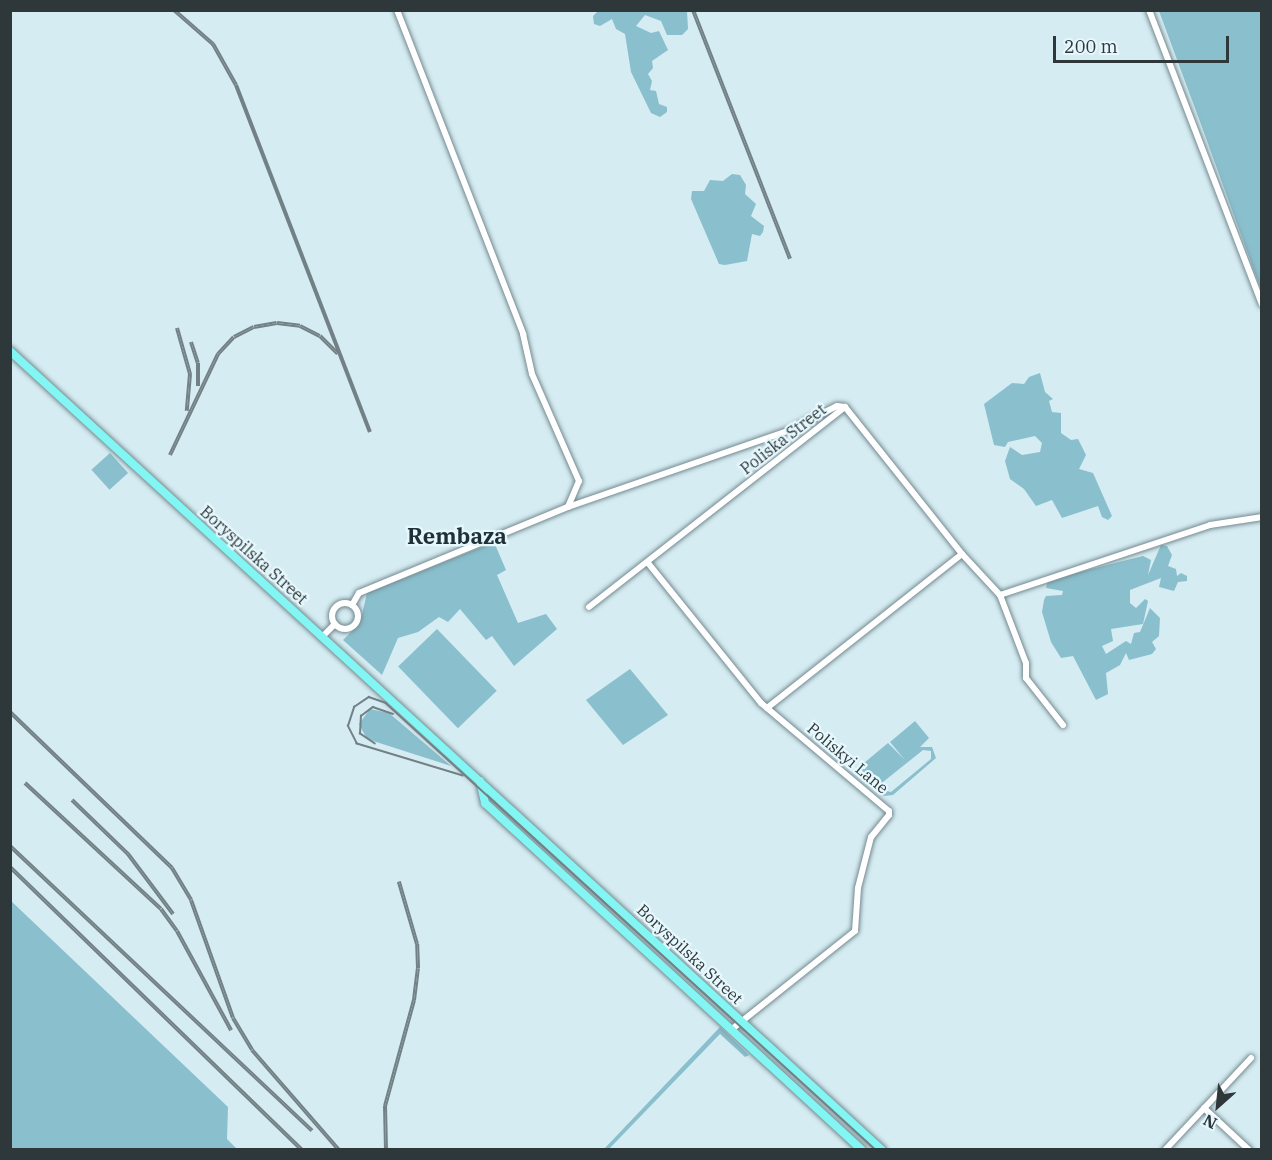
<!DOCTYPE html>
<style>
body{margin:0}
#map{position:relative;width:1272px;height:1160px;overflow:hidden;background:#d5ecf2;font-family:"IBM Plex Serif",serif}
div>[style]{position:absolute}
.green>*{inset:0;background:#8abfcd;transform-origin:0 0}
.roads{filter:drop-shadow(0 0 2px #758a90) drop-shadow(0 0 2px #758a90)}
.minor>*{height:6px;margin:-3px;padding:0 3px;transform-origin:3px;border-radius:3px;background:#fff}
.minor>.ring{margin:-3px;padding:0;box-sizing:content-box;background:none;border:6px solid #fff;border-radius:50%}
.major>*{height:8px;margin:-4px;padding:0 4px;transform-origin:4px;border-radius:4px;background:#83f6f3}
.tram>*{height:1.5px;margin:-0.75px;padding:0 0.75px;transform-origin:0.75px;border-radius:0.75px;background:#728185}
.rail>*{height:4px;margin-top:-2px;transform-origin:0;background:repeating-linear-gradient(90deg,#e6f8fd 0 4.5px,#728185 0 9px);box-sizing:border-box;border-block:2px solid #728185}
span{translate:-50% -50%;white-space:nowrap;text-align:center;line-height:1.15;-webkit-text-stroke:4.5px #e6f8fd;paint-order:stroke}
.street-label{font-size:16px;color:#2e3739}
.district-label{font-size:22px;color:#1f3136;font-weight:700}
.frame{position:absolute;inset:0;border:12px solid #2e3739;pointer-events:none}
.north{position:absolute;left:1188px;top:1076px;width:60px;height:60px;-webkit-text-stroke:4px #e6f8fd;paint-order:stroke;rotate:207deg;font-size:16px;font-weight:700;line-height:24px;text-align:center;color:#2e3739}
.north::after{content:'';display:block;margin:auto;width:21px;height:27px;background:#2e3739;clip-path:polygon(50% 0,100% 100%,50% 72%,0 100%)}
.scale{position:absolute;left:1053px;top:36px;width:176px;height:27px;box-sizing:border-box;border:3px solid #2e3739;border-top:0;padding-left:8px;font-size:18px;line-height:21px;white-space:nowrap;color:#2e3739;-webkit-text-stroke:4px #e6f8fd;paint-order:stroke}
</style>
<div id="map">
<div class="green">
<i style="clip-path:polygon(598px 11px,687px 11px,688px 29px,682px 35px,667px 35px,661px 21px,645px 15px,636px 26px,651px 33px,659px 31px,668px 50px,652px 61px,653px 68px,648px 74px,652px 81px,650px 90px,656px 91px,659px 104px,667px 107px,667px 112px,660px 117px,651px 113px,631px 72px,625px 34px,616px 29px,612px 19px,600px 26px,594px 24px,593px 16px)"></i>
<i style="clip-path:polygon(1159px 11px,1261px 11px,1261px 290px,1202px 127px)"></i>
<i style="clip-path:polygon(732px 174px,740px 175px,746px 185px,745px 194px,756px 204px,751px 216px,764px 226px,763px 232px,760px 236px,752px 234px,747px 261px,725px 265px,719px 264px,691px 199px,692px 191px,704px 191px,710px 180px,723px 181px)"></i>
<i style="clip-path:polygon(1040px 373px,1045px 392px,1053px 399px,1049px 401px,1052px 412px,1061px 413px,1061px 433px,1071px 440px,1078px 439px,1086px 455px,1079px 469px,1093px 473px,1112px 516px,1108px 520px,1102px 517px,1098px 506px,1062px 518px,1052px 500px,1036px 506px,1024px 489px,1010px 479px,1005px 461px,1010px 447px,1022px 455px,1040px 452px,1042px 443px,1035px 436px,1008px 442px,1005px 447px,994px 445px,984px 404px,1012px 383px,1024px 384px,1029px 377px)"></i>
<i style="left:110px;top:453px;width:27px;height:25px;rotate:48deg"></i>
<i style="clip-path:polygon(494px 542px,506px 570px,497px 575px,518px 623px,546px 614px,557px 629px,514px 666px,492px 636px,486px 640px,460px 609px,448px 622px,439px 617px,418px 632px,398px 638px,382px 675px,343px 640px,360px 623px,367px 593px)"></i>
<i style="clip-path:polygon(1161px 545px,1167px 546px,1172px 555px,1168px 566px,1176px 569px,1177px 576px,1181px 573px,1187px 576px,1187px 581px,1178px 582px,1174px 591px,1159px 587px,1161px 578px,1130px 590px,1130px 603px,1136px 608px,1145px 599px,1148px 601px,1143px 624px,1111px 629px,1113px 641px,1102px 646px,1106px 654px,1126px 641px,1131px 644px,1134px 633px,1140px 632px,1150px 608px,1160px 618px,1159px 636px,1152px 642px,1156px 649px,1152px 654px,1129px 660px,1126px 653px,1120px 665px,1106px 673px,1108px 694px,1096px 700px,1073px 656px,1061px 658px,1051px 642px,1042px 612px,1044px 600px,1046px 596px,1062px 595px,1063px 591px,1046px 588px,1048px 580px,1143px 556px,1151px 560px,1148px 575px)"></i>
<i style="left:437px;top:629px;width:86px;height:54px;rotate:46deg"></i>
<i style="clip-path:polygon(630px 669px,668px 715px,623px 745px,586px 700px)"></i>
<i style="clip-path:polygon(370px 709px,389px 713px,451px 766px,367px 739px,359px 724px)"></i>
<i style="clip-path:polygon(evenodd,915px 721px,929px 738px,920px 747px,932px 747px,936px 758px,893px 795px,884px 796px,879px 792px,879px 782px,873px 786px,858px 768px,888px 743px,905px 760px,890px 742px,915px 721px,923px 750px,931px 751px,931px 759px,891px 792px,883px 790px,883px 782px,923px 750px)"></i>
<i style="clip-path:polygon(10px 900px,228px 1107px,227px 1139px,237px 1149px,11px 1149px)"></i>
<i style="clip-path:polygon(720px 1027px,749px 1055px,745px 1057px,720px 1034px,609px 1149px,604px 1149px)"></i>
</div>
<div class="roads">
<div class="minor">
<i style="left:397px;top:10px;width:348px;rotate:68.7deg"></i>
<i style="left:523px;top:334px;width:41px;rotate:77.3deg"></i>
<i style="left:532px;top:374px;width:117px;rotate:66.3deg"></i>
<i style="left:579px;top:481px;width:28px;rotate:113deg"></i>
<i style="left:1149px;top:10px;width:315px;rotate:69deg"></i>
<i style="left:845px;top:407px;width:188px;rotate:51.5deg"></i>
<i style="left:962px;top:554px;width:56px;rotate:47.2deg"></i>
<i style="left:1000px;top:595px;width:73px;rotate:69.1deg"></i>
<i style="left:1026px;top:663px;width:15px;rotate:90deg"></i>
<i style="left:1026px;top:678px;width:60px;rotate:51.8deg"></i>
<i style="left:648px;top:563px;width:180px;rotate:51.1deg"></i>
<i style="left:761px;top:703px;width:167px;rotate:40.2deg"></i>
<i style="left:889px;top:811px;width:4px;rotate:90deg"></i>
<i style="left:889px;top:815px;width:28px;rotate:129deg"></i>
<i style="left:871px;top:837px;width:53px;rotate:104.3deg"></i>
<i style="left:858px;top:888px;width:43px;rotate:94deg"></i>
<i style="left:855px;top:931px;width:159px;rotate:141.4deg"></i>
<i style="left:1000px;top:595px;width:221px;rotate:-18.4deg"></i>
<i style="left:1210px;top:525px;width:53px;rotate:-8.7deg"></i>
<i class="ring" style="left:332px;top:603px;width:20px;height:20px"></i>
<i style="left:352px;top:605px;width:14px;rotate:-60deg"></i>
<i style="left:359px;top:593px;width:226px;rotate:-22.4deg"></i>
<i style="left:568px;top:507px;width:233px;rotate:-19.1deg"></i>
<i style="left:788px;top:431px;width:55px;rotate:-27deg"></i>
<i style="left:837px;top:406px;width:8px;rotate:7deg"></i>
<i style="left:589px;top:607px;width:325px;rotate:-38deg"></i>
<i style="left:323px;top:636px;width:17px;rotate:-45deg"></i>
<i style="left:767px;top:708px;width:248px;rotate:-38.3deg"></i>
<i style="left:1204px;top:1108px;width:62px;rotate:43deg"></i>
<i style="left:1165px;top:1150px;width:126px;rotate:-46.9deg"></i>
</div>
<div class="major">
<i style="left:10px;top:351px;width:1183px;rotate:42.5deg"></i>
<i style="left:480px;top:781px;width:23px;rotate:77deg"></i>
<i style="left:485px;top:803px;width:512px;rotate:42.63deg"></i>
</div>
</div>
<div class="tram">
<i style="left:375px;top:744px;width:18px;rotate:-146deg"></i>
<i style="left:360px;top:734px;width:18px;rotate:-87deg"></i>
<i style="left:361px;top:716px;width:15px;rotate:-37deg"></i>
<i style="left:373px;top:707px;width:21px;rotate:19deg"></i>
<i style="left:463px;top:776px;width:111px;rotate:-163.2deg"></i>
<i style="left:357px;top:744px;width:20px;rotate:-117deg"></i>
<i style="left:348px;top:726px;width:20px;rotate:-72deg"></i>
<i style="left:354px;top:707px;width:18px;rotate:-34deg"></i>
<i style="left:369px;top:697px;width:18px;rotate:19deg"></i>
<i style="left:386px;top:703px;width:663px;rotate:42.37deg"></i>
</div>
<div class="rail">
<i style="left:174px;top:10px;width:52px;rotate:41.1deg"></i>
<i style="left:213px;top:44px;width:47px;rotate:60.7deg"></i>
<i style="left:236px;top:85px;width:372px;rotate:68.9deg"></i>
<i style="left:693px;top:10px;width:267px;rotate:68.7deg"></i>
<i style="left:177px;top:328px;width:48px;rotate:74.2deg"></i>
<i style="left:190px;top:374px;width:37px;rotate:95deg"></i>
<i style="left:191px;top:342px;width:22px;rotate:72deg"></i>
<i style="left:198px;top:363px;width:23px;rotate:90deg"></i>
<i style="left:170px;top:455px;width:112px;rotate:-64.6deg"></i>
<i style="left:218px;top:354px;width:23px;rotate:-47deg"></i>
<i style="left:234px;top:337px;width:22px;rotate:-27deg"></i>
<i style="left:254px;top:327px;width:23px;rotate:-10deg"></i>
<i style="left:277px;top:323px;width:23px;rotate:7deg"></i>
<i style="left:300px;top:326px;width:22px;rotate:27deg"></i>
<i style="left:320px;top:336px;width:25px;rotate:45deg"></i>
<i style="left:10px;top:712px;width:225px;rotate:43.9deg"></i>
<i style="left:172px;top:868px;width:37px;rotate:59deg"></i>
<i style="left:191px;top:900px;width:125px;rotate:70.4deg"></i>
<i style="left:233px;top:1018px;width:37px;rotate:59deg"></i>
<i style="left:252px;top:1050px;width:133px;rotate:49deg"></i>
<i style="left:25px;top:783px;width:185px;rotate:42.8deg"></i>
<i style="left:161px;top:909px;width:27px;rotate:54deg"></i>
<i style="left:177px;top:931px;width:113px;rotate:61.4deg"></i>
<i style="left:72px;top:800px;width:78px;rotate:44deg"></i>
<i style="left:128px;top:854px;width:75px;rotate:53.1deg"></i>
<i style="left:10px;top:846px;width:415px;rotate:43.3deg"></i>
<i style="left:10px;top:867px;width:407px;rotate:44.1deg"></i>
<i style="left:386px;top:1150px;width:44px;rotate:-91.3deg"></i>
<i style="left:385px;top:1106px;width:110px;rotate:-74.7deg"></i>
<i style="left:414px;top:1000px;width:32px;rotate:-83deg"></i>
<i style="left:418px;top:968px;width:24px;rotate:-92deg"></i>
<i style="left:417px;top:944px;width:65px;rotate:-106.2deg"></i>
</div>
<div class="street-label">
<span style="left:783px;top:439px;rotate:-38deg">Poliska Street</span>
<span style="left:254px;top:555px;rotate:42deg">Boryspilska Street</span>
<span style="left:848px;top:758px;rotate:40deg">Poliskyi Lane</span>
<span style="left:690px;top:954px;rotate:43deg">Boryspilska Street</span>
</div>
<div class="district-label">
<span style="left:457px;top:536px">Rembaza</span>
</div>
<div class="frame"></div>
<div class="north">N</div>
<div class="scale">200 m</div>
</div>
